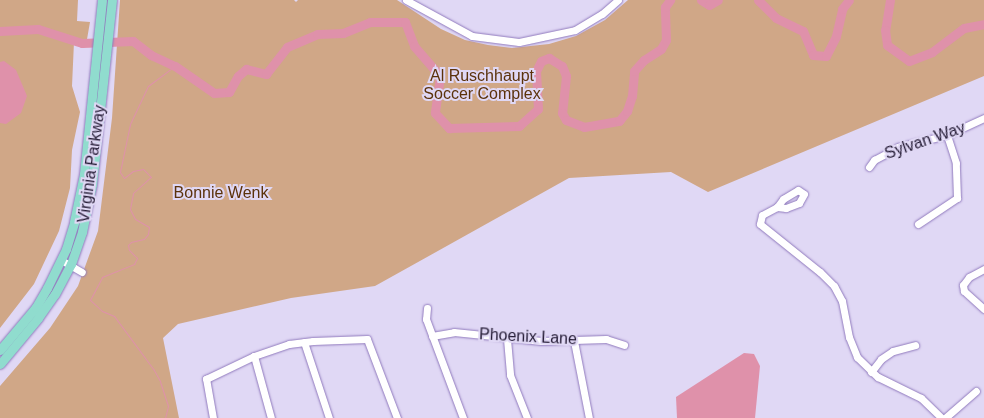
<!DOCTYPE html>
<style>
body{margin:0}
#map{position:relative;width:984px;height:418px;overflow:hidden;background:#e0d8f5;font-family:Helvetica,sans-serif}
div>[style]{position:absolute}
.green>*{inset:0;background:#d0a787}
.water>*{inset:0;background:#df91aa}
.stream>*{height:1px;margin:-0.5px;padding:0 0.5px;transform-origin:0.5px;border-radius:0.5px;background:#df91aa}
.river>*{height:9px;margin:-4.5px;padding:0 4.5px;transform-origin:4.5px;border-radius:4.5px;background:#df91aa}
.roads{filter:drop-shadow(0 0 1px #907abd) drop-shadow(0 0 1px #907abd)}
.minor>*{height:7px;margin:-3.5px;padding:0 3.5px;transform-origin:3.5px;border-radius:3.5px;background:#fff}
.major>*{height:9px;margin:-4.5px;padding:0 4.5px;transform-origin:4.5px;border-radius:4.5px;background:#90dcce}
span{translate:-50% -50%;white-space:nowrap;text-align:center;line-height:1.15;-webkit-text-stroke:4px #e0d8f5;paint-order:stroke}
.park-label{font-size:16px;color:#5b320b}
.street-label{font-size:16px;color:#241b35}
</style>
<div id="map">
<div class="green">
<i style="clip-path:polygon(0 0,78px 0,77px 21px,90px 22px,86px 45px,74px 42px,72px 86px,80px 112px,72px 150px,70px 188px,59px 231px,34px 284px,0 328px)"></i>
<i style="clip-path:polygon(120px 0,294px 0,296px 2px,298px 0,397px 0,441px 29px,465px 40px,488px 45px,512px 48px,549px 44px,576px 36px,605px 20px,628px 0,984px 0,984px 76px,708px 192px,671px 172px,569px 178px,375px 286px,291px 298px,178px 324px,163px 338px,179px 418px,0 418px,0 386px,50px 328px,78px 286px,98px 231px,112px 118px)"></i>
</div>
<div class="water">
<i style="clip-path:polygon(4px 61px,16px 70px,27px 96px,21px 113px,6px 124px,0 123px,0 62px)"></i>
<i style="clip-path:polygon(744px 353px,754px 354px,760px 366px,755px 418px,677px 418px,676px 397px)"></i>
</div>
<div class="stream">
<i style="left:165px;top:418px;width:12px;rotate:-76deg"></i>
<i style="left:168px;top:406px;width:26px;rotate:-108deg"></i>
<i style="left:160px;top:381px;width:13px;rotate:-119deg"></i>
<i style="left:154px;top:370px;width:67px;rotate:-126.5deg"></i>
<i style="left:114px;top:316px;width:13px;rotate:-157deg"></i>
<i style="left:102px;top:311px;width:16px;rotate:-137deg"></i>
<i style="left:90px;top:300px;width:26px;rotate:-62deg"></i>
<i style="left:102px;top:277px;width:35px;rotate:-22deg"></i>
<i style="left:134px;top:264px;width:7px;rotate:-63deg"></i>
<i style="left:137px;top:258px;width:11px;rotate:-135deg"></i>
<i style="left:129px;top:250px;width:5px;rotate:-101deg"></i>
<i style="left:128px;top:245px;width:4px;rotate:-45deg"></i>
<i style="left:131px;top:242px;width:13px;rotate:-13deg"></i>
<i style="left:144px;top:239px;width:6px;rotate:-51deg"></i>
<i style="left:148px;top:234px;width:7px;rotate:-82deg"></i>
<i style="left:149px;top:227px;width:16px;rotate:-150deg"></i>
<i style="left:135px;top:219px;width:11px;rotate:-117deg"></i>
<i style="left:130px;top:209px;width:16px;rotate:-79deg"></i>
<i style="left:133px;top:193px;width:24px;rotate:-42deg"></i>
<i style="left:151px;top:177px;width:11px;rotate:-135deg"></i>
<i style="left:143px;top:169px;width:10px;rotate:169deg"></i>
<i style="left:133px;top:171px;width:11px;rotate:142deg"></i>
<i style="left:124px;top:178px;width:7px;rotate:-124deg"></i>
<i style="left:120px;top:172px;width:49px;rotate:-78.2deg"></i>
<i style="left:130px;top:124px;width:42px;rotate:-64.7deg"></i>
<i style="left:148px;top:86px;width:34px;rotate:-37deg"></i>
</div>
<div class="river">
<i style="left:701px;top:0;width:9px;rotate:32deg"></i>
<i style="left:709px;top:5px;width:10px;rotate:-29deg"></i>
<i style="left:758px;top:0;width:25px;rotate:45deg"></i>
<i style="left:776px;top:18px;width:30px;rotate:26deg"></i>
<i style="left:803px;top:31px;width:26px;rotate:67deg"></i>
<i style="left:813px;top:55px;width:13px;rotate:4deg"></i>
<i style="left:826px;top:56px;width:22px;rotate:-63deg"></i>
<i style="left:836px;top:36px;width:28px;rotate:-77deg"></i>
<i style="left:842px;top:9px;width:11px;rotate:-52deg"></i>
<i style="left:890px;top:0;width:30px;rotate:99deg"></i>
<i style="left:885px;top:30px;width:15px;rotate:82deg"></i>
<i style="left:887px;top:45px;width:27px;rotate:36deg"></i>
<i style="left:909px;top:61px;width:25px;rotate:-21deg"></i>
<i style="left:932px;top:52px;width:40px;rotate:-37deg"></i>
<i style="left:964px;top:28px;width:20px;rotate:-11deg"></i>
<i style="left:0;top:31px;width:38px;rotate:-3deg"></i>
<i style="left:38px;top:29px;width:46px;rotate:17.7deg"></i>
<i style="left:82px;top:43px;width:51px;rotate:-2.2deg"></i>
<i style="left:133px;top:41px;width:23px;rotate:38deg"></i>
<i style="left:151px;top:55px;width:26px;rotate:25deg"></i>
<i style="left:175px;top:66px;width:47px;rotate:34.7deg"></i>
<i style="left:214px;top:93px;width:15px;rotate:-4deg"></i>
<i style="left:229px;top:92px;width:18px;rotate:-61deg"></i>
<i style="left:238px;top:76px;width:11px;rotate:-41deg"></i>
<i style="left:246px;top:69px;width:21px;rotate:14deg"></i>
<i style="left:266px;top:74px;width:34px;rotate:-52deg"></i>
<i style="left:287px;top:47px;width:33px;rotate:-23deg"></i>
<i style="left:317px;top:34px;width:26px;rotate:-2deg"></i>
<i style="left:343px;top:33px;width:29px;rotate:-22deg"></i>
<i style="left:370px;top:22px;width:35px"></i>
<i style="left:405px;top:22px;width:26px;rotate:69deg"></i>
<i style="left:414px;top:46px;width:40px;rotate:49deg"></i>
<i style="left:440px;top:76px;width:37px;rotate:98deg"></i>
<i style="left:435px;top:113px;width:21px;rotate:47deg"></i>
<i style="left:449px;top:128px;width:70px;rotate:-1.6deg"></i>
<i style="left:519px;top:126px;width:25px;rotate:-42deg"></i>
<i style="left:538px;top:109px;width:38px;rotate:-93deg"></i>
<i style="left:536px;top:71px;width:11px;rotate:-63deg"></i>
<i style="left:541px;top:61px;width:9px;rotate:-21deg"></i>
<i style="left:549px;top:58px;width:15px;rotate:32deg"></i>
<i style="left:562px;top:66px;width:11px;rotate:68deg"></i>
<i style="left:566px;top:76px;width:37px;rotate:96deg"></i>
<i style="left:562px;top:113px;width:8px;rotate:60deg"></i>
<i style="left:566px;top:120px;width:19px;rotate:21deg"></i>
<i style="left:584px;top:127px;width:36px;rotate:-10deg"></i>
<i style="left:619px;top:121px;width:13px;rotate:-51deg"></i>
<i style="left:627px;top:111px;width:16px;rotate:-72deg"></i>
<i style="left:632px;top:96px;width:25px;rotate:-85deg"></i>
<i style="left:634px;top:71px;width:15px;rotate:-48deg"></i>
<i style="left:644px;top:60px;width:20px;rotate:-33deg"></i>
<i style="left:661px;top:49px;width:10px;rotate:-61deg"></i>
<i style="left:666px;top:40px;width:33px;rotate:-92deg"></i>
<i style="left:665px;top:7px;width:9px;rotate:-54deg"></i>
</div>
<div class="roads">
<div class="minor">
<i style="left:406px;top:0;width:75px;rotate:28.6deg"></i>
<i style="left:472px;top:36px;width:47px;rotate:7.3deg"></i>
<i style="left:519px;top:42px;width:57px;rotate:-12.1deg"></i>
<i style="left:575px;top:30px;width:31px;rotate:-31deg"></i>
<i style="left:602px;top:14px;width:21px;rotate:-41deg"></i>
<i style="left:869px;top:167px;width:9px;rotate:-54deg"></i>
<i style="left:874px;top:160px;width:27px;rotate:-28deg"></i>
<i style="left:898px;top:147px;width:50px;rotate:-13.8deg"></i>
<i style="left:947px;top:135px;width:41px;rotate:-24.7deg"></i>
<i style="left:798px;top:190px;width:7px;rotate:34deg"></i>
<i style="left:804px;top:194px;width:10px;rotate:119deg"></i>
<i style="left:799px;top:203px;width:14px;rotate:159deg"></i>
<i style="left:786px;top:208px;width:9px;rotate:-174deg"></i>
<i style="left:777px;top:207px;width:10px;rotate:-53deg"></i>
<i style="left:783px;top:199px;width:17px;rotate:-31deg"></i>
<i style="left:777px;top:207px;width:17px;rotate:152deg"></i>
<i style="left:762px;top:215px;width:9px;rotate:103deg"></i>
<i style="left:760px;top:224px;width:77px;rotate:38.7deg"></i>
<i style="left:820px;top:272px;width:20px;rotate:45deg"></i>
<i style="left:834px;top:286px;width:17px;rotate:62deg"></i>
<i style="left:842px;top:301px;width:37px;rotate:79deg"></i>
<i style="left:849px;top:337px;width:22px;rotate:68deg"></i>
<i style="left:857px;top:357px;width:29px;rotate:44deg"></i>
<i style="left:878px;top:377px;width:48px;rotate:26deg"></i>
<i style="left:921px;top:398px;width:29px;rotate:44deg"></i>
<i style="left:918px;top:224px;width:47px;rotate:-33.7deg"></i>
<i style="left:957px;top:198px;width:35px;rotate:-92deg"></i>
<i style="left:956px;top:163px;width:29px;rotate:-108deg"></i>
<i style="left:61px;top:260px;width:24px;rotate:30deg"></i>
<i style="left:984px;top:269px;width:17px;rotate:152deg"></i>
<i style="left:969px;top:277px;width:10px;rotate:127deg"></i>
<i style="left:963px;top:285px;width:6px;rotate:81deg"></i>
<i style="left:964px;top:291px;width:27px;rotate:42deg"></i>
<i style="left:427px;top:308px;width:11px;rotate:95deg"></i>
<i style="left:426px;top:319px;width:106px;rotate:69.5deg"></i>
<i style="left:432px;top:336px;width:22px;rotate:-10deg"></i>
<i style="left:454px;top:332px;width:88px;rotate:5.8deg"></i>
<i style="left:542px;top:341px;width:64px;rotate:-1.8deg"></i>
<i style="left:606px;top:339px;width:19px;rotate:18deg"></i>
<i style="left:507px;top:339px;width:36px;rotate:85deg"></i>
<i style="left:510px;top:375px;width:46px;rotate:68.4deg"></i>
<i style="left:574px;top:341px;width:78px;rotate:79deg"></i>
<i style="left:304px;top:342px;width:80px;rotate:71.8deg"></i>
<i style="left:254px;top:356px;width:64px;rotate:74.7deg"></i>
<i style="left:871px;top:372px;width:16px;rotate:-52deg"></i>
<i style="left:881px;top:359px;width:14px;rotate:-34deg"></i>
<i style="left:893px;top:351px;width:23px;rotate:-15deg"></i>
<i style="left:213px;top:418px;width:40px;rotate:-100deg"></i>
<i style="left:206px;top:379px;width:53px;rotate:-25.6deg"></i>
<i style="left:254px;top:356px;width:37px;rotate:-19deg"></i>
<i style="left:289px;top:344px;width:24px;rotate:-7deg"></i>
<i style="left:313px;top:341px;width:54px;rotate:-2.1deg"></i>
<i style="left:367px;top:339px;width:85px;rotate:69.2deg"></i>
<i style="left:945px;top:418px;width:41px;rotate:-41.1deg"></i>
</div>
<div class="major">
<i style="left:0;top:350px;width:56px;rotate:-50.1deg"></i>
<i style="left:36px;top:307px;width:22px;rotate:-60deg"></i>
<i style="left:47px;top:288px;width:43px;rotate:-64deg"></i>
<i style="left:66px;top:249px;width:28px;rotate:-73deg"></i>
<i style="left:74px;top:222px;width:49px;rotate:-78.2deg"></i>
<i style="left:84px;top:174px;width:175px;rotate:-84.1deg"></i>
<i style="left:0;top:364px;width:60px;rotate:-50.4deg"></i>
<i style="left:38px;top:318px;width:29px;rotate:-55deg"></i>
<i style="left:55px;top:294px;width:34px;rotate:-62deg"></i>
<i style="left:71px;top:264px;width:34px;rotate:-71deg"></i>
<i style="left:82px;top:232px;width:49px;rotate:-78.2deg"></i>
<i style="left:92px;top:184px;width:185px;rotate:-83.8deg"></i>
</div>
</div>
<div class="park-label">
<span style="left:482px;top:85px">Al Ruschhaupt<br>Soccer Complex</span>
<span style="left:221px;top:193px">Bonnie Wenk</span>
</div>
<div class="street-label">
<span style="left:925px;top:141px;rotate:-19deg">Sylvan Way</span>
<span style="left:92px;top:164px;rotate:-82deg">Virginia Parkway</span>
<span style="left:528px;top:337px;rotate:3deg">Phoenix Lane</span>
</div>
</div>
